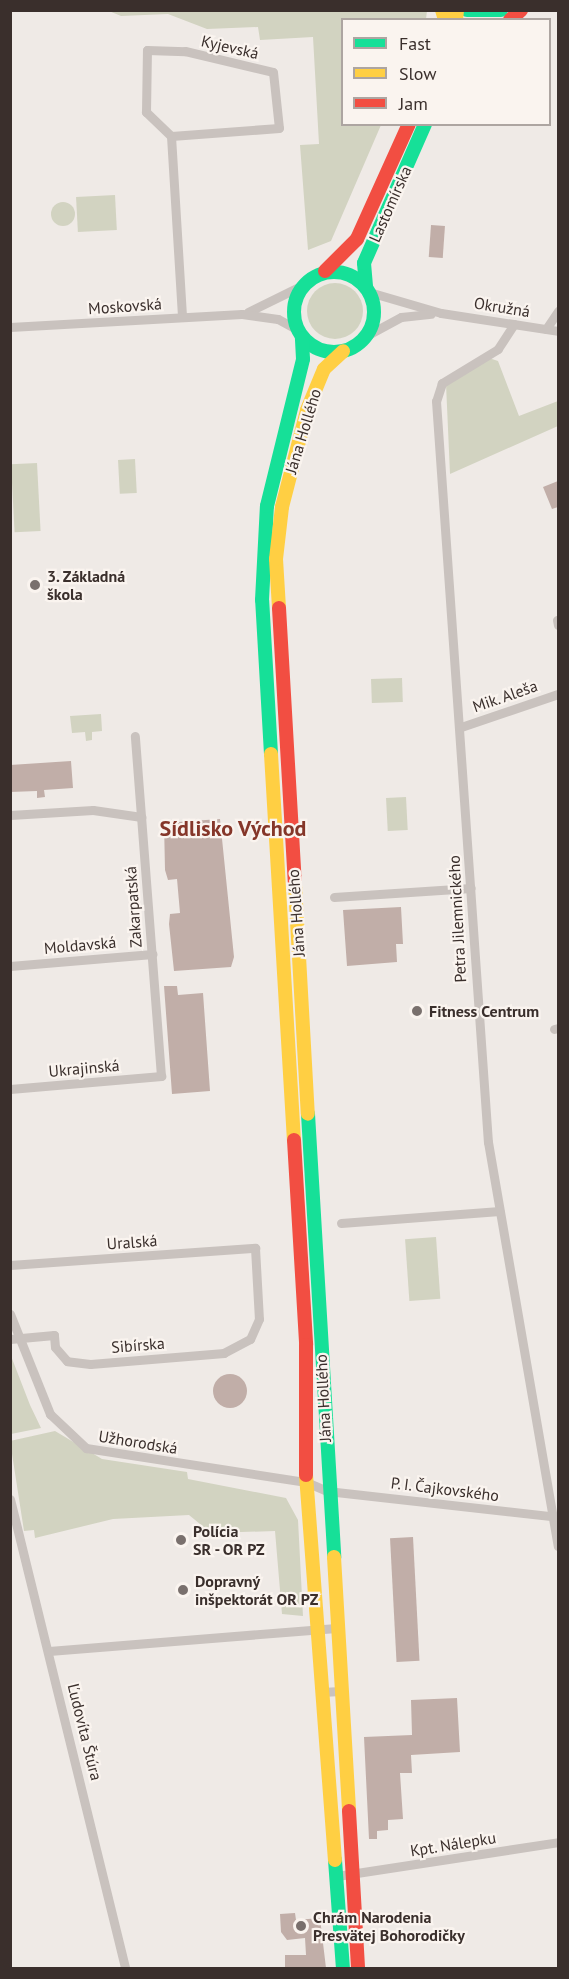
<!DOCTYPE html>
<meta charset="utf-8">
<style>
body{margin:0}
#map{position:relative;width:569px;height:1979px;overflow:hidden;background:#efeae6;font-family:"PT Sans",sans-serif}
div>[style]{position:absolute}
.green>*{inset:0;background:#d2d3c1;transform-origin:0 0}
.round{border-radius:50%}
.building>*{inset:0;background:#c1aea8;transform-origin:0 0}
.street>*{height:9px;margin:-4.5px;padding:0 4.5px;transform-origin:4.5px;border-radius:4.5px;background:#c9c2be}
.fast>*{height:14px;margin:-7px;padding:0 7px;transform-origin:7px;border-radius:7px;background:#16e098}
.fast>.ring{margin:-7px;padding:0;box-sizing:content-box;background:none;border:14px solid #16e098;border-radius:50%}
.slow>*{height:14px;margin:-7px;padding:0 7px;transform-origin:7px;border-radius:7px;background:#ffcf43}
.jam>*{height:14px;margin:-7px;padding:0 7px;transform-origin:7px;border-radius:7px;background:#f24e42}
.dots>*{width:16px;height:16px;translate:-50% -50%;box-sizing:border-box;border:3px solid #faf4ef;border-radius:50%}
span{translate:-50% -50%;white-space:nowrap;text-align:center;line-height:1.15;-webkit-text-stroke:4.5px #faf4ef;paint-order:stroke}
.street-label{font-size:16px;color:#3a2f2c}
.poi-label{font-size:16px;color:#3a2f2c;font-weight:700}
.left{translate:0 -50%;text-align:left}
.district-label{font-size:22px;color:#853629;font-weight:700}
.frame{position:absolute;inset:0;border:12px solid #3a2f2c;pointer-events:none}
.legend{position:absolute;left:341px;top:18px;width:210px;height:108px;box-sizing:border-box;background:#faf4ef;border:2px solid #ada5a1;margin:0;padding:8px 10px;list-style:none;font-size:18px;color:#3a2f2c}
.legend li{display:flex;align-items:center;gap:12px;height:30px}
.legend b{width:30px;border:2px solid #ada5a1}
</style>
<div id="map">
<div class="green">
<i style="clip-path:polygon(109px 11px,427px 11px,426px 19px,342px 20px,342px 124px,381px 125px,331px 241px,308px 250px,300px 145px,319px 144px,313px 37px,260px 40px,258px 27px,207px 29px,168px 14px,121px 16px)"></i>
<i style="left:115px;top:195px;width:35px;height:39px;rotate:87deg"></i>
<i class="round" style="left:51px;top:202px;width:24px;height:24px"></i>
<i class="round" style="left:307px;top:283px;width:56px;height:56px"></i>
<i style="clip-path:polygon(489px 358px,498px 361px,519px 416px,558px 401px,558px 426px,450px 474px,446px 384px)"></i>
<i style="left:135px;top:459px;width:34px;height:17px;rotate:87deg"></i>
<i style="left:37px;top:463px;width:68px;height:26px;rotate:87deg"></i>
<i style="left:402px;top:678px;width:24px;height:31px;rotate:88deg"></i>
<i style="clip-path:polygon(101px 714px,102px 731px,92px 732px,92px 740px,86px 741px,85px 732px,72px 733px,70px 716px)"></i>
<i style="left:406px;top:797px;width:33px;height:20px;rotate:87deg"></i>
<i style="left:436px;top:1237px;width:62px;height:31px;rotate:86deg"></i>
<i style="clip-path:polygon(11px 1356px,30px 1405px,41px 1428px,11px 1434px)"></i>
<i style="clip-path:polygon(55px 1431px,102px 1459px,187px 1472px,188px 1479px,286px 1498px,298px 1520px,303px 1616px,282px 1614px,275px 1531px,211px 1533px,189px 1515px,113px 1519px,35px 1538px,34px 1530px,24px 1531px,10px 1441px)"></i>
</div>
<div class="building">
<i style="left:431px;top:225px;width:14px;height:32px;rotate:4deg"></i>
<i style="clip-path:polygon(558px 481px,558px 507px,552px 509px,543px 487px)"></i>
<i style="clip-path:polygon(71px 761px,73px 788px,44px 790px,45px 797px,37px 798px,37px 791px,10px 792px,10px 765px)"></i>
<i style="clip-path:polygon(220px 819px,234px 957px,231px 967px,174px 971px,169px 924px,170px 914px,180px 913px,177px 879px,168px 880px,165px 870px,164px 823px)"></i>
<i style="clip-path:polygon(401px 907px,403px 944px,396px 944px,397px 962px,347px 966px,343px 910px)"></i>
<i style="clip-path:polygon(164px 986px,177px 986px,178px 995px,203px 993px,210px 1091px,172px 1094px)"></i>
<i class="round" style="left:213px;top:1374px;width:34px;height:34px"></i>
<i style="left:413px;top:1537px;width:124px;height:23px;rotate:87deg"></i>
<i style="clip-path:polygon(457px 1698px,460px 1752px,411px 1755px,412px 1773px,400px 1773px,403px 1819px,388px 1820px,388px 1830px,377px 1831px,377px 1839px,369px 1839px,364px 1737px,412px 1735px,411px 1700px)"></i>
<i style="clip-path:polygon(295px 1913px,296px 1920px,320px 1918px,326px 1968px,285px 1968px,285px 1955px,306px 1955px,305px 1938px,287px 1940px,281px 1932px,280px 1914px)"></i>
</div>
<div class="street">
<i style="left:147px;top:50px;width:38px;rotate:2deg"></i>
<i style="left:185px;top:51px;width:90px;rotate:13.4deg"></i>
<i style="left:273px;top:72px;width:56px;rotate:83.9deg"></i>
<i style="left:279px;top:128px;width:108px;rotate:175.8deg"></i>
<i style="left:171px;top:136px;width:35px;rotate:-136deg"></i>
<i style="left:146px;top:112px;width:62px;rotate:-89.1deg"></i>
<i style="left:171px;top:136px;width:181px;rotate:86.5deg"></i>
<i style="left:369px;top:292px;width:75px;rotate:16.3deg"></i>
<i style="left:441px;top:313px;width:118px;rotate:8.7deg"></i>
<i style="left:248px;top:312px;width:66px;rotate:-26.2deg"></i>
<i style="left:514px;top:324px;width:30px;rotate:123deg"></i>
<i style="left:498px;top:349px;width:66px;rotate:148.7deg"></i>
<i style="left:442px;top:383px;width:19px;rotate:108deg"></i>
<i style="left:436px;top:401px;width:743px;rotate:85.99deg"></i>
<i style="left:488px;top:1142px;width:410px;rotate:80.2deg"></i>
<i style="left:10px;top:327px;width:232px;rotate:-3.2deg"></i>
<i style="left:242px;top:314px;width:36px;rotate:8deg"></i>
<i style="left:278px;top:319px;width:25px;rotate:29deg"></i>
<i style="left:546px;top:329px;width:22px;rotate:-56deg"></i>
<i style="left:364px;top:337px;width:42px;rotate:-28.4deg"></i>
<i style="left:401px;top:317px;width:30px;rotate:-6deg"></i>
<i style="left:557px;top:620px;width:5px;rotate:79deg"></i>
<i style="left:461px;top:727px;width:102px;rotate:-18.8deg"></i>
<i style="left:10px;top:815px;width:83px;rotate:-3.4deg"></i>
<i style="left:93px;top:810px;width:49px;rotate:8.3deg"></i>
<i style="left:334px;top:897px;width:137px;rotate:-3.8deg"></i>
<i style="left:10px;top:966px;width:143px;rotate:-4.8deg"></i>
<i style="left:554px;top:1029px;width:4px;rotate:-14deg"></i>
<i style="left:10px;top:1089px;width:152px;rotate:-4.9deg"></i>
<i style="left:161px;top:1076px;width:341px;rotate:-94.4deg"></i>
<i style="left:341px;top:1223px;width:159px;rotate:-4.3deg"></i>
<i style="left:10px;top:1265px;width:246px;rotate:-4deg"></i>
<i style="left:255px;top:1248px;width:71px;rotate:86.8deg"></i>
<i style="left:259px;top:1319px;width:22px;rotate:114deg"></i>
<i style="left:250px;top:1339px;width:30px;rotate:152deg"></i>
<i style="left:224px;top:1353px;width:134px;rotate:175.3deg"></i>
<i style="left:90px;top:1364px;width:23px;rotate:-173deg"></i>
<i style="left:67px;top:1361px;width:18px;rotate:-131deg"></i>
<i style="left:55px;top:1347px;width:12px;rotate:-95deg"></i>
<i style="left:54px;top:1335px;width:44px;rotate:174.8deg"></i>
<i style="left:10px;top:1314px;width:108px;rotate:68.2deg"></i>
<i style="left:50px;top:1414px;width:50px;rotate:43.4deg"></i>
<i style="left:86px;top:1448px;width:223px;rotate:8.8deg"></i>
<i style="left:306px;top:1482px;width:23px;rotate:23deg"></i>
<i style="left:327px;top:1491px;width:232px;rotate:6.4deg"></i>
<i style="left:10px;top:1499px;width:483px;rotate:76.2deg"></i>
<i style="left:49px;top:1651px;width:288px;rotate:-4.6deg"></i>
<i style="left:321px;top:1692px;width:20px;rotate:-3deg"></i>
<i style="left:337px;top:1876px;width:224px;rotate:-8.7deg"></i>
</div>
<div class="fast">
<i style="left:467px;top:10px;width:34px"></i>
<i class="ring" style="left:294px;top:272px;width:66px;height:66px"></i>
<i style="left:366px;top:286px;width:23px;rotate:-95deg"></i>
<i style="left:364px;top:263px;width:152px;rotate:-66.3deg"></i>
<i style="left:271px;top:754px;width:154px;rotate:-93.3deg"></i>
<i style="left:262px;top:600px;width:94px;rotate:-87deg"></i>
<i style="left:267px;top:506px;width:151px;rotate:-76.2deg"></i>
<i style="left:303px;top:359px;width:21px;rotate:-93deg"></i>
<i style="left:308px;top:1114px;width:444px;rotate:86.6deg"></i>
<i style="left:335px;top:1860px;width:108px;rotate:85.8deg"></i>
</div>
<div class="slow">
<i style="left:442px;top:10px;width:10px;rotate:73deg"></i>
<i style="left:456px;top:20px;width:10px;rotate:-84deg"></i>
<i style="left:279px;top:608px;width:49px;rotate:-93.5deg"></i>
<i style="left:276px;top:559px;width:52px;rotate:-83.4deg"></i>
<i style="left:282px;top:507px;width:100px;rotate:-75.5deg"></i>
<i style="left:307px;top:410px;width:44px;rotate:-67.5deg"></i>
<i style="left:324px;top:369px;width:26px;rotate:-43deg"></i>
<i style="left:271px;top:754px;width:387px;rotate:86.6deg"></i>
<i style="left:295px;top:885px;width:229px;rotate:86.8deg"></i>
<i style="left:306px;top:1475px;width:386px;rotate:85.7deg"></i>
<i style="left:334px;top:1557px;width:254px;rotate:86.6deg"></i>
</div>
<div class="jam">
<i style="left:510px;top:20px;width:15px;rotate:-42deg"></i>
<i style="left:325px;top:271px;width:45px;rotate:-45deg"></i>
<i style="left:357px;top:239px;width:126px;rotate:-65.7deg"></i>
<i style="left:279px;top:608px;width:277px;rotate:86.7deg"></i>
<i style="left:294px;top:1140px;width:205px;rotate:86.6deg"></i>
<i style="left:306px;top:1345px;width:130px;rotate:90deg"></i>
<i style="left:349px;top:1811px;width:157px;rotate:86.7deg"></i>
</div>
<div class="dots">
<i style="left:35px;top:585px;background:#79706d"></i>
<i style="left:417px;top:1011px;background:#79706d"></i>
<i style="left:181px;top:1540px;background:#79706d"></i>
<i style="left:183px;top:1590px;background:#79706d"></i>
<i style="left:301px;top:1926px;background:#79706d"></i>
</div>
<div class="street-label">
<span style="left:230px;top:47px;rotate:13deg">Kyjevská</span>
<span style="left:390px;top:204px;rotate:-66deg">Lastomírska</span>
<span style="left:125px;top:306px;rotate:-4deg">Moskovská</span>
<span style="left:502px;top:307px;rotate:9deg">Okružná</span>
<span style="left:303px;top:431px;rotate:-73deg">Jána Hollého</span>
<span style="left:505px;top:696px;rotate:-19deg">Mik. Aleša</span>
<span style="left:133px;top:907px;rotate:-94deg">Zakarpatská</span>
<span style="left:296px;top:913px;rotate:-94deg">Jána Hollého</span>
<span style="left:457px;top:919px;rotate:-93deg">Petra Jilemnického</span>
<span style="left:80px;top:945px;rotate:-5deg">Moldavská</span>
<span style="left:84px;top:1068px;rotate:-5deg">Ukrajinská</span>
<span style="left:132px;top:1242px;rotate:-4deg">Uralská</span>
<span style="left:138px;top:1345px;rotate:-5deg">Sibírska</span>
<span style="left:323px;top:1398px;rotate:-93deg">Jána Hollého</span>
<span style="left:138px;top:1442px;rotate:9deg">Užhorodská</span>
<span style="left:445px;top:1489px;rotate:7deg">P. I. Čajkovského</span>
<span style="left:85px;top:1732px;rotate:76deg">Ľudovíta Štúra</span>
<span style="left:453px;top:1844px;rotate:-9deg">Kpt. Nálepku</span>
</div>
<div class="poi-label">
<span class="left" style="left:47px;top:585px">3. Základná<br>škola</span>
<span class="left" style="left:429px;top:1011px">Fitness Centrum</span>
<span class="left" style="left:193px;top:1540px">Polícia<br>SR - OR PZ</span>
<span class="left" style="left:195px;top:1590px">Dopravný<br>inšpektorát OR PZ</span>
<span class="left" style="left:313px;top:1926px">Chrám Narodenia<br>Presvätej Bohorodičky</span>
</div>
<div class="district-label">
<span style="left:233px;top:829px">Sídlisko Východ</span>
</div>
<div class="frame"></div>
<ul class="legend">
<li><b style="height:8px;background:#16e098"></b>Fast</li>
<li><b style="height:8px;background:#ffcf43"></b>Slow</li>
<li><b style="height:8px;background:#f24e42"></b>Jam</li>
</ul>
</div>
